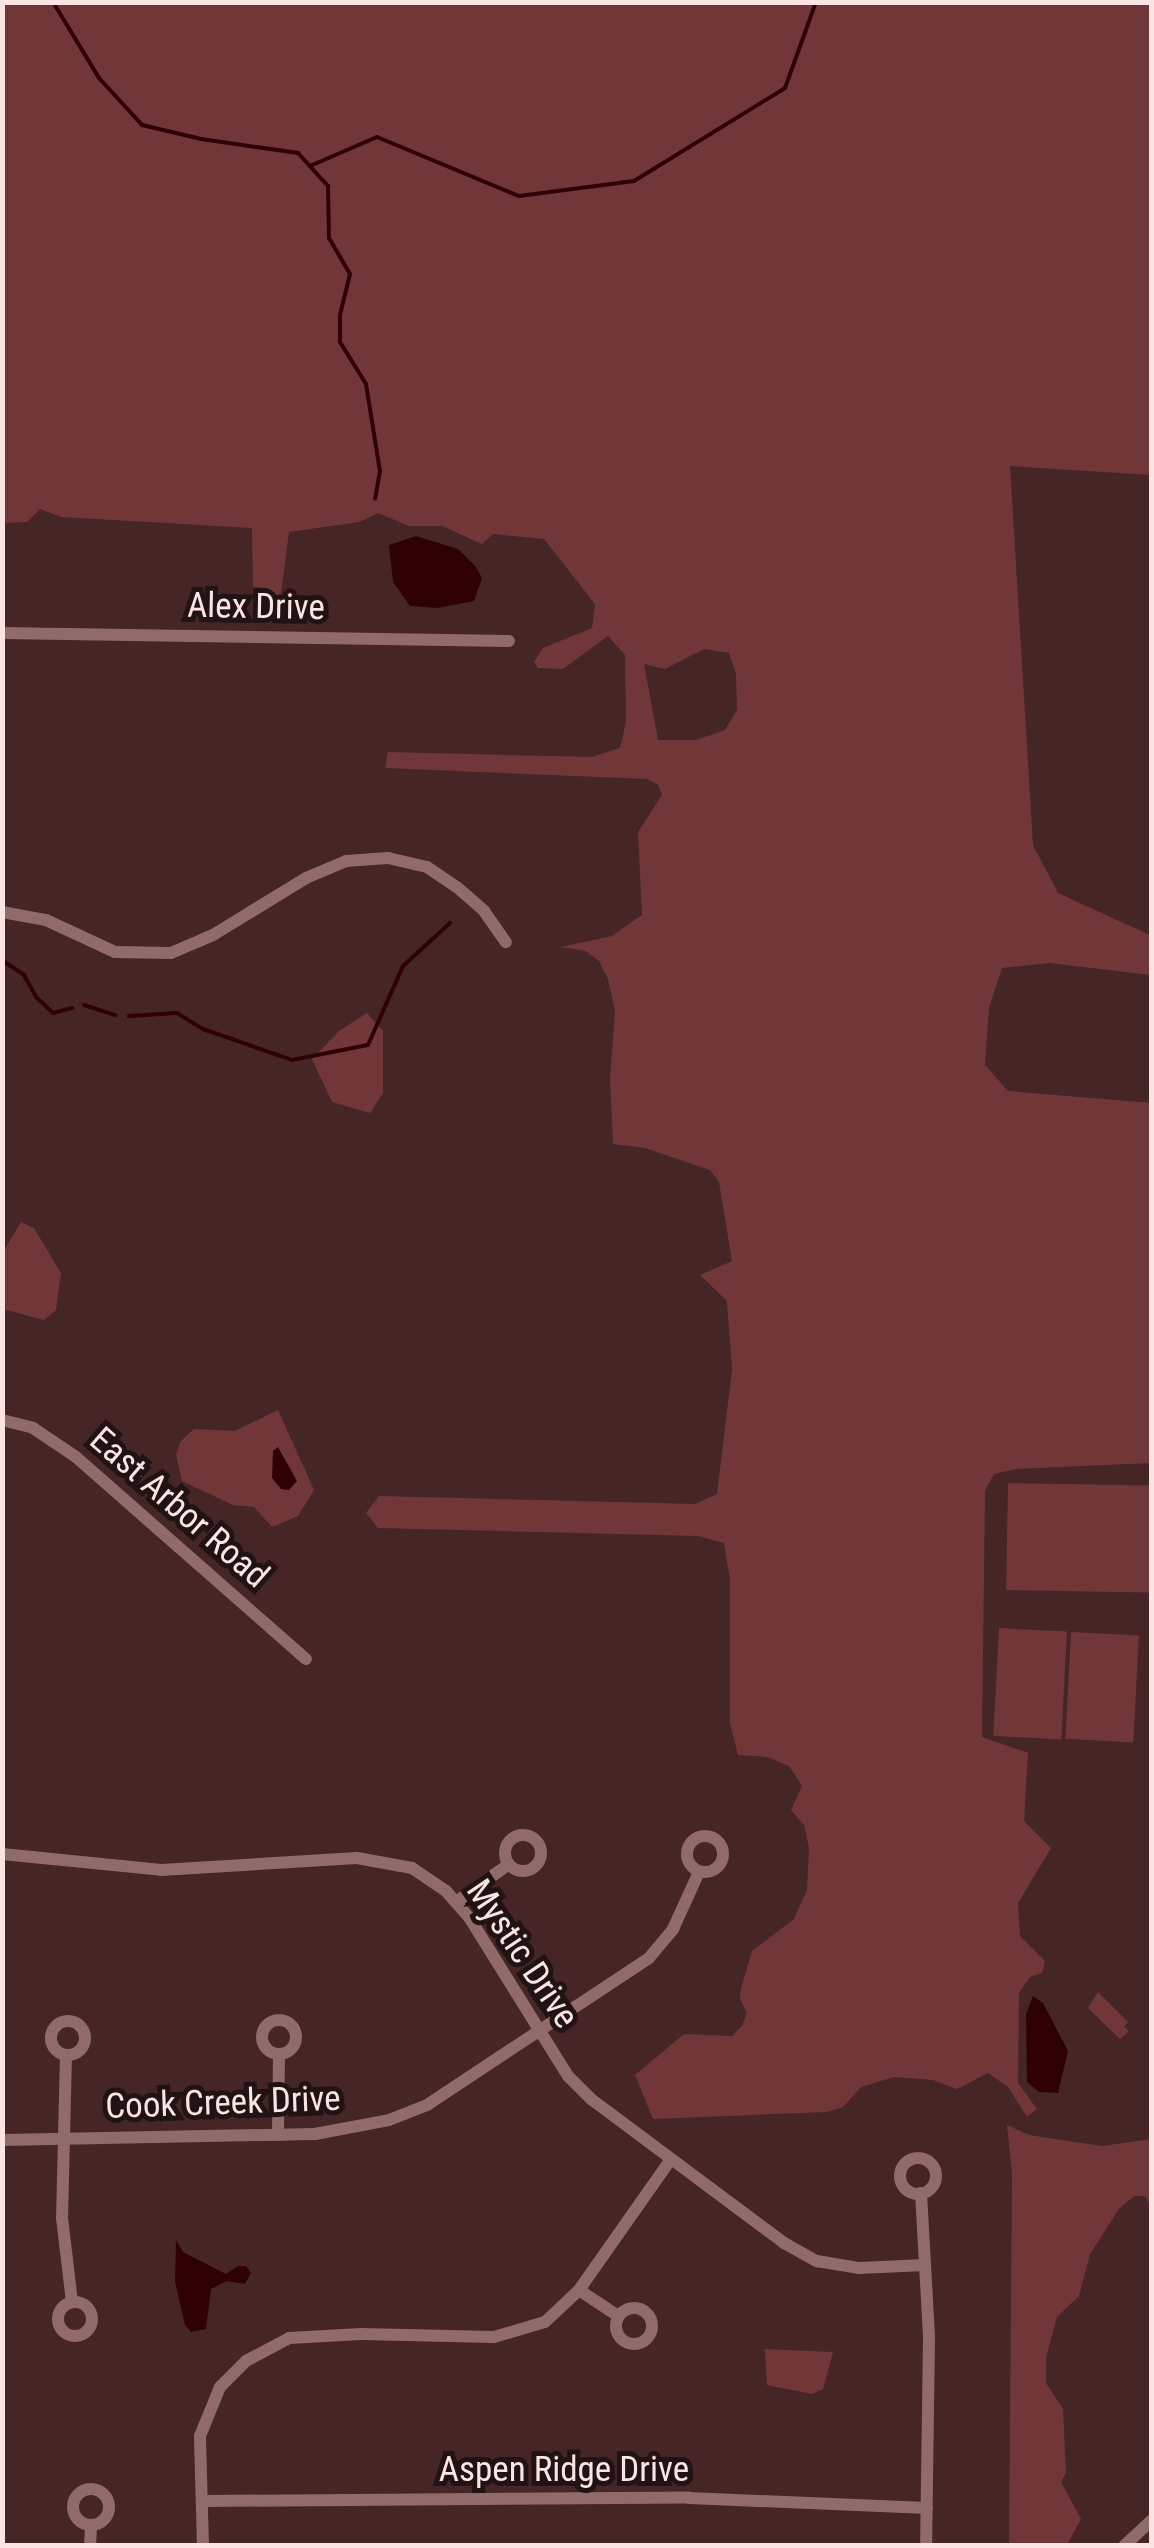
<!DOCTYPE html>
<style>
body{margin:0}
#map{position:relative;width:1154px;height:2548px;overflow:hidden;background:#452525;font-family:"Roboto Condensed",sans-serif}
div>[style]{position:absolute}
.green>*{inset:0;background:#713738;transform-origin:0 0}
.water>*{inset:0;background:#2f0106}
.stream>*{height:4px;margin:-2px;padding:0 2px;transform-origin:2px;border-radius:2px;background:#2f0106}
.minor>*{height:12px;margin:-6px;padding:0 6px;transform-origin:6px;border-radius:6px;background:#916b6a}
.minor>.ring{margin:-6px;padding:0;box-sizing:content-box;background:none;border:12px solid #916b6a;border-radius:50%}
span{translate:-50% -50%;white-space:nowrap;text-align:center;line-height:1.15;-webkit-text-stroke:10px #211313;paint-order:stroke}
.street-label{font-size:35px;color:#fbe5e4}
.frame{position:absolute;inset:0;border:5px solid #fbe5e4;pointer-events:none}
</style>
<div id="map">
<div class="green">
<i style="clip-path:polygon(evenodd,2px 3px,1151px 3px,1151px 475px,1010px 466px,1033px 845px,1058px 893px,1152px 936px,1151px 975px,1049px 963px,1002px 968px,989px 1008px,985px 1065px,1008px 1091px,1152px 1103px,1151px 1463px,1016px 1469px,994px 1474px,985px 1491px,982px 1737px,1028px 1753px,1024px 1821px,1051px 1848px,1018px 1903px,1020px 1936px,1045px 1961px,1042px 1973px,1030px 1977px,1019px 1993px,1018px 2083px,1037px 2109px,1027px 2117px,1008px 2087px,988px 2073px,957px 2089px,933px 2080px,894px 2077px,861px 2087px,843px 2107px,827px 2112px,653px 2119px,635px 2075px,684px 2034px,732px 2036px,742px 2026px,747px 2013px,740px 1999px,741px 1988px,752px 1951px,794px 1919px,807px 1890px,809px 1848px,804px 1825px,791px 1810px,802px 1786px,789px 1766px,767px 1757px,738px 1755px,730px 1723px,730px 1580px,724px 1543px,698px 1536px,378px 1528px,366px 1513px,379px 1496px,695px 1504px,717px 1494px,732px 1370px,727px 1301px,700px 1275px,732px 1261px,719px 1182px,710px 1170px,645px 1148px,613px 1144px,610px 1079px,615px 1011px,608px 979px,599px 961px,586px 951px,561px 947px,612px 936px,642px 915px,638px 832px,662px 795px,658px 785px,647px 779px,385px 768px,388px 752px,591px 757px,620px 748px,626px 722px,625px 655px,608px 636px,563px 669px,538px 668px,534px 662px,543px 648px,592px 628px,595px 604px,544px 539px,493px 534px,482px 544px,442px 526px,409px 526px,378px 513px,359px 522px,289px 532px,281px 594px,269px 598px,253px 591px,252px 528px,61px 517px,40px 509px,27px 522px,3px 523px,2px 3px,704px 649px,729px 653px,736px 674px,737px 710px,725px 730px,696px 740px,658px 740px,644px 664px,665px 669px,704px 649px)"></i>
<i style="clip-path:polygon(367px 1013px,383px 1031px,383px 1093px,370px 1113px,332px 1102px,312px 1059px,339px 1031px)"></i>
<i style="clip-path:polygon(21px 1222px,34px 1228px,61px 1273px,56px 1310px,44px 1320px,3px 1309px,3px 1252px)"></i>
<i style="clip-path:polygon(278px 1410px,314px 1490px,298px 1516px,272px 1527px,254px 1507px,233px 1505px,182px 1481px,176px 1455px,180px 1442px,194px 1429px,235px 1431px)"></i>
<i style="left:1008px;top:1483px;width:143px;height:107px;rotate:1deg"></i>
<i style="left:999px;top:1628px;width:68px;height:108px;rotate:3deg"></i>
<i style="left:1071px;top:1632px;width:68px;height:107px;rotate:3deg"></i>
<i style="clip-path:polygon(1098px 1992px,1128px 2022px,1124px 2027px,1129px 2031px,1120px 2039px,1088px 2008px)"></i>
<i style="clip-path:polygon(1007px 2125px,1029px 2135px,1102px 2146px,1151px 2139px,1151px 2206px,1145px 2196px,1134px 2196px,1119px 2209px,1090px 2254px,1079px 2296px,1057px 2317px,1046px 2358px,1046px 2383px,1063px 2409px,1066px 2473px,1061px 2482px,1081px 2519px,1067px 2545px,1009px 2545px,1012px 2174px)"></i>
<i style="clip-path:polygon(765px 2349px,833px 2352px,823px 2389px,812px 2394px,767px 2385px)"></i>
</div>
<div class="water">
<i style="clip-path:polygon(416px 536px,458px 549px,476px 567px,482px 578px,474px 601px,437px 608px,410px 606px,393px 582px,389px 545px)"></i>
<i style="clip-path:polygon(278px 1447px,297px 1481px,289px 1490px,281px 1489px,272px 1478px,273px 1451px)"></i>
<i style="clip-path:polygon(1033px 1996px,1043px 2003px,1068px 2051px,1058px 2093px,1039px 2092px,1027px 2082px,1026px 2014px)"></i>
<i style="clip-path:polygon(176px 2240px,183px 2252px,226px 2274px,238px 2266px,246px 2266px,251px 2273px,245px 2284px,227px 2281px,211px 2289px,206px 2329px,191px 2332px,185px 2325px,175px 2282px)"></i>
</div>
<div class="stream">
<i style="left:53px;top:2px;width:89px;rotate:58.8deg"></i>
<i style="left:99px;top:78px;width:64px;rotate:47.5deg"></i>
<i style="left:142px;top:125px;width:61px;rotate:13.3deg"></i>
<i style="left:201px;top:139px;width:98px;rotate:8.2deg"></i>
<i style="left:298px;top:153px;width:45px;rotate:47.7deg"></i>
<i style="left:328px;top:186px;width:52px;rotate:88.9deg"></i>
<i style="left:329px;top:238px;width:42px;rotate:59.7deg"></i>
<i style="left:350px;top:274px;width:42px;rotate:103.7deg"></i>
<i style="left:340px;top:315px;width:27px;rotate:90deg"></i>
<i style="left:340px;top:342px;width:49px;rotate:58.2deg"></i>
<i style="left:366px;top:384px;width:88px;rotate:80.9deg"></i>
<i style="left:380px;top:471px;width:28px;rotate:100deg"></i>
<i style="left:310px;top:166px;width:73px;rotate:-23.4deg"></i>
<i style="left:377px;top:137px;width:154px;rotate:22.6deg"></i>
<i style="left:519px;top:196px;width:116px;rotate:-7.4deg"></i>
<i style="left:634px;top:181px;width:177px;rotate:-31.6deg"></i>
<i style="left:785px;top:88px;width:91px;rotate:-70.2deg"></i>
<i style="left:2px;top:960px;width:27px;rotate:34deg"></i>
<i style="left:24px;top:975px;width:25px;rotate:61deg"></i>
<i style="left:36px;top:997px;width:23px;rotate:43deg"></i>
<i style="left:53px;top:1013px;width:20px;rotate:-15deg"></i>
<i style="left:84px;top:1005px;width:33px;rotate:18deg"></i>
<i style="left:129px;top:1016px;width:48px;rotate:-3.6deg"></i>
<i style="left:177px;top:1013px;width:31px;rotate:32deg"></i>
<i style="left:203px;top:1029px;width:94px;rotate:19.2deg"></i>
<i style="left:292px;top:1060px;width:77px;rotate:-11.2deg"></i>
<i style="left:368px;top:1045px;width:86px;rotate:-66.1deg"></i>
<i style="left:403px;top:966px;width:64px;rotate:-42.5deg"></i>
</div>
<div class="minor">
<i style="left:2px;top:633px;width:507px;rotate:0.9deg"></i>
<i style="left:2px;top:912px;width:45px;rotate:10.3deg"></i>
<i style="left:46px;top:920px;width:76px;rotate:24.9deg"></i>
<i style="left:115px;top:952px;width:56px;rotate:1deg"></i>
<i style="left:171px;top:953px;width:46px;rotate:-23.2deg"></i>
<i style="left:213px;top:935px;width:109px;rotate:-31.5deg"></i>
<i style="left:306px;top:878px;width:43px;rotate:-23deg"></i>
<i style="left:346px;top:861px;width:42px;rotate:-4.1deg"></i>
<i style="left:388px;top:858px;width:40px;rotate:13deg"></i>
<i style="left:427px;top:867px;width:37px;rotate:34deg"></i>
<i style="left:458px;top:888px;width:35px;rotate:41deg"></i>
<i style="left:484px;top:911px;width:38px;rotate:55deg"></i>
<i style="left:2px;top:1420px;width:32px;rotate:14deg"></i>
<i style="left:33px;top:1428px;width:52px;rotate:34deg"></i>
<i style="left:76px;top:1457px;width:306px;rotate:41.3deg"></i>
<i class="ring" style="left:505px;top:1835px;width:24px;height:24px"></i>
<i class="ring" style="left:687px;top:1836px;width:24px;height:24px"></i>
<i style="left:2px;top:1854px;width:160px;rotate:5.7deg"></i>
<i style="left:161px;top:1870px;width:196px;rotate:-3.5deg"></i>
<i style="left:357px;top:1858px;width:56px;rotate:10.3deg"></i>
<i style="left:412px;top:1868px;width:41px;rotate:34.1deg"></i>
<i style="left:446px;top:1891px;width:35px;rotate:49deg"></i>
<i style="left:469px;top:1917px;width:187px;rotate:58.1deg"></i>
<i style="left:568px;top:2076px;width:33px;rotate:45deg"></i>
<i style="left:591px;top:2099px;width:241px;rotate:36.7deg"></i>
<i style="left:784px;top:2243px;width:38px;rotate:29deg"></i>
<i style="left:817px;top:2261px;width:43px;rotate:9.5deg"></i>
<i style="left:859px;top:2268px;width:66px;rotate:-2.6deg"></i>
<i style="left:456px;top:1902px;width:65px;rotate:-35.6deg"></i>
<i class="ring" style="left:262px;top:2020px;width:22px;height:22px"></i>
<i class="ring" style="left:51px;top:2021px;width:22px;height:22px"></i>
<i style="left:66px;top:2055px;width:163px;rotate:91.4deg"></i>
<i style="left:62px;top:2218px;width:85px;rotate:83.2deg"></i>
<i style="left:278px;top:2135px;width:81px;rotate:-89.3deg"></i>
<i style="left:2px;top:2140px;width:313px;rotate:-1.1deg"></i>
<i style="left:315px;top:2134px;width:75px;rotate:-10.7deg"></i>
<i style="left:389px;top:2120px;width:41px;rotate:-21.5deg"></i>
<i style="left:427px;top:2105px;width:266px;rotate:-33.5deg"></i>
<i style="left:649px;top:1958px;width:38px;rotate:-50deg"></i>
<i style="left:673px;top:1929px;width:63px;rotate:-65.5deg"></i>
<i class="ring" style="left:900px;top:2158px;width:24px;height:24px"></i>
<i style="left:921px;top:2193px;width:145px;rotate:86.8deg"></i>
<i style="left:929px;top:2338px;width:208px;rotate:90.8deg"></i>
<i style="left:579px;top:2290px;width:47px;rotate:33.7deg"></i>
<i class="ring" style="left:58px;top:2302px;width:22px;height:22px"></i>
<i class="ring" style="left:616px;top:2308px;width:24px;height:24px"></i>
<i class="ring" style="left:73px;top:2489px;width:24px;height:24px"></i>
<i style="left:202px;top:2501px;width:487px;rotate:-0.4deg"></i>
<i style="left:689px;top:2498px;width:238px;rotate:2.4deg"></i>
<i style="left:90px;top:2546px;width:21px;rotate:-87deg"></i>
<i style="left:203px;top:2546px;width:110px;rotate:-91.6deg"></i>
<i style="left:200px;top:2436px;width:53px;rotate:-67.8deg"></i>
<i style="left:220px;top:2387px;width:37px;rotate:-45deg"></i>
<i style="left:246px;top:2361px;width:49px;rotate:-28.1deg"></i>
<i style="left:289px;top:2338px;width:72px;rotate:-3.2deg"></i>
<i style="left:361px;top:2334px;width:133px;rotate:1.3deg"></i>
<i style="left:494px;top:2337px;width:53px;rotate:-16.4deg"></i>
<i style="left:545px;top:2322px;width:47px;rotate:-43.3deg"></i>
<i style="left:579px;top:2290px;width:160px;rotate:-54.9deg"></i>
<i style="left:1124px;top:2546px;width:38px;rotate:-43deg"></i>
</div>
<div class="street-label">
<span style="left:256px;top:607px;rotate:1deg">Alex Drive</span>
<span style="left:179px;top:1508px;rotate:41deg">East Arbor Road</span>
<span style="left:522px;top:1954px;rotate:56deg">Mystic Drive</span>
<span style="left:223px;top:2103px;rotate:-2deg">Cook Creek Drive</span>
<span style="left:564px;top:2470px">Aspen Ridge Drive</span>
</div>
<div class="frame"></div>
</div>
